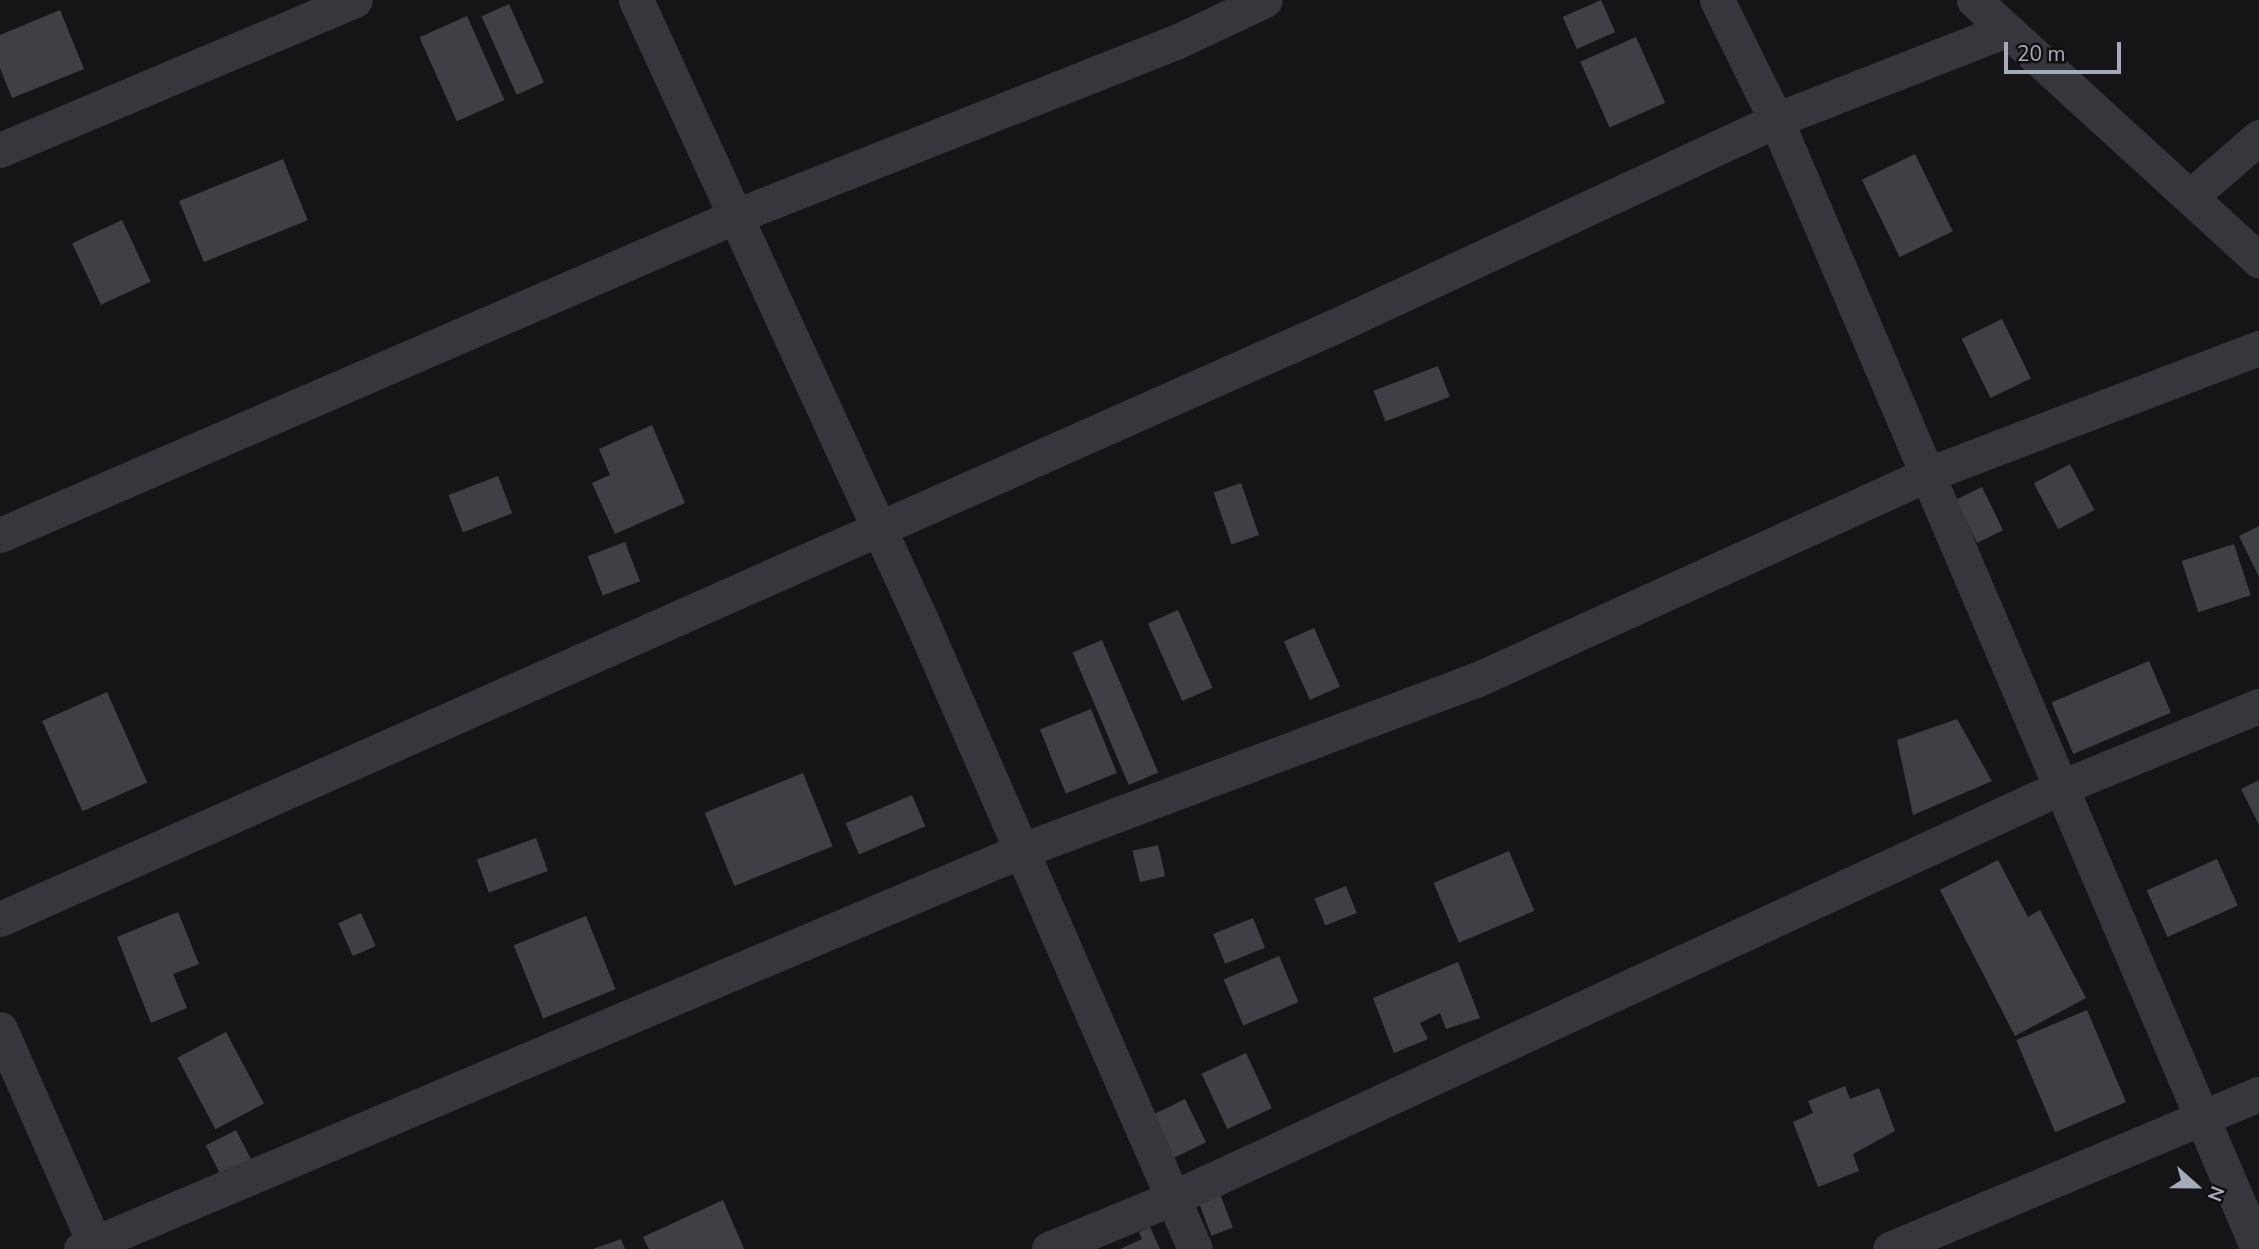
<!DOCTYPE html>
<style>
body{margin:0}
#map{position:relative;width:2259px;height:1249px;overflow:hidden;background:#151517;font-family:"Nunito Sans",sans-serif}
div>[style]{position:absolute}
.building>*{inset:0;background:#3e4045;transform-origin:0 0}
.minor>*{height:35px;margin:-17.5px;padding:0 17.5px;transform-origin:17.5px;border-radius:17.5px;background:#36373c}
span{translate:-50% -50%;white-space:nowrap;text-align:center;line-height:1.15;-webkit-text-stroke:7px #101012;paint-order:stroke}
.north{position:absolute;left:2161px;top:1151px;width:70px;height:70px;-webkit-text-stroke:5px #101012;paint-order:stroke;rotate:111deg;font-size:19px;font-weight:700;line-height:28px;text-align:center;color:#a5abb9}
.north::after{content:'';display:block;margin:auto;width:24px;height:32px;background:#a5abb9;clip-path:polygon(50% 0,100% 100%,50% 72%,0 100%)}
.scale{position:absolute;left:2004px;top:42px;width:117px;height:32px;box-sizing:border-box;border:4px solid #a5abb9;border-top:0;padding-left:9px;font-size:21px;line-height:24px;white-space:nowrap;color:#a5abb9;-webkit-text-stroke:5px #101012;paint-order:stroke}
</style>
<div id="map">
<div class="building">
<i style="left:1601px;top:0;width:35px;height:42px;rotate:66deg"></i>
<i style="left:509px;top:4px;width:86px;height:30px;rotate:66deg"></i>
<i style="clip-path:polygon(60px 10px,84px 69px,12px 98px,0 68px,0 35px)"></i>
<i style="left:467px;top:16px;width:92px;height:52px;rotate:66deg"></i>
<i style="left:1636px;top:37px;width:72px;height:61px;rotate:66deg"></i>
<i style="left:1915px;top:154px;width:86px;height:59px;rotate:64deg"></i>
<i style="left:283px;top:159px;width:66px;height:112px;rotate:68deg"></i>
<i style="left:122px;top:220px;width:68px;height:55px;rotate:65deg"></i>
<i style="left:2002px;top:319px;width:66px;height:45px;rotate:64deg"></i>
<i style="left:1438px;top:366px;width:33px;height:69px;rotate:69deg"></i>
<i style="clip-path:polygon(652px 425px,685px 503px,615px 534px,592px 483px,610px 475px,599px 449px)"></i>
<i style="left:2070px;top:464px;width:52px;height:41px;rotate:62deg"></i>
<i style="left:498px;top:476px;width:40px;height:53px;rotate:69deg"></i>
<i style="left:1241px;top:483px;width:55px;height:29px;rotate:71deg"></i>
<i style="left:1982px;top:487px;width:48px;height:29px;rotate:64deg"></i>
<i style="clip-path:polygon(2259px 526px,2259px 577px,2239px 536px)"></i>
<i style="left:625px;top:542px;width:42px;height:40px;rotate:69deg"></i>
<i style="left:2234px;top:544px;width:54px;height:55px;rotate:72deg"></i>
<i style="left:1178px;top:610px;width:85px;height:33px;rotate:66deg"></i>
<i style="left:1314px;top:628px;width:64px;height:33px;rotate:66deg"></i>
<i style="left:1102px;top:640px;width:144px;height:32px;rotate:67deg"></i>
<i style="left:2149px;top:661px;width:56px;height:106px;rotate:67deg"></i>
<i style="left:107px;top:692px;width:99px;height:71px;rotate:66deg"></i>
<i style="left:1091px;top:709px;width:69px;height:55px;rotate:68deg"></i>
<i style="clip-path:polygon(1957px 719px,1992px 781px,1913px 815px,1897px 740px)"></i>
<i style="left:803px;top:773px;width:79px;height:106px;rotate:68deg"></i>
<i style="clip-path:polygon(2259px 780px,2259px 825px,2241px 789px)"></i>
<i style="left:912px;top:795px;width:34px;height:72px;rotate:67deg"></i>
<i style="left:536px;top:838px;width:35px;height:63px;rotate:70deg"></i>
<i style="left:1158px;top:845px;width:32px;height:26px;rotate:77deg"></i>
<i style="left:1509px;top:851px;width:65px;height:82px;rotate:67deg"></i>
<i style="left:2217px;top:859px;width:51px;height:77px;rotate:66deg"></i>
<i style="clip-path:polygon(1998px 860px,2028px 917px,2040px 910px,2086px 998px,2015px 1036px,1940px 890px)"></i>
<i style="left:1346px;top:886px;width:29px;height:34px;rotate:68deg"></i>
<i style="clip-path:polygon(178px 912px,199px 964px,173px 974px,187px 1008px,151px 1023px,117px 937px)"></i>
<i style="left:361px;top:913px;width:36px;height:25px;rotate:66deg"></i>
<i style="left:586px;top:916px;width:79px;height:78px;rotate:68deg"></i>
<i style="left:1253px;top:918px;width:32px;height:43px;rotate:68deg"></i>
<i style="left:1279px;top:956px;width:50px;height:60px;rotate:67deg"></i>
<i style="clip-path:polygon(1458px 962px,1480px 1018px,1446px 1029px,1440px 1013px,1420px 1023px,1428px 1039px,1394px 1053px,1373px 998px)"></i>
<i style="left:2087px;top:1010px;width:100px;height:77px;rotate:67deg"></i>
<i style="left:226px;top:1032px;width:81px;height:55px;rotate:62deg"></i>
<i style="left:1246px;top:1053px;width:61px;height:49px;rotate:65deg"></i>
<i style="clip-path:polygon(1845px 1086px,1850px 1099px,1879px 1088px,1895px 1131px,1853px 1154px,1859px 1171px,1818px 1187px,1793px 1122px,1813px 1113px,1808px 1101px)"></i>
<i style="left:1185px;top:1099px;width:48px;height:42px;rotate:64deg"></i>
<i style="left:236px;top:1130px;width:34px;height:34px;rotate:63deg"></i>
<i style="left:1220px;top:1194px;width:36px;height:23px;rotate:69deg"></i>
<i style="clip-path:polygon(723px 1200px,744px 1249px,649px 1249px,643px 1237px)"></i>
<i style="clip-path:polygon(1150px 1227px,1160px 1249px,1120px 1249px,1142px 1239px,1139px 1232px)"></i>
<i style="clip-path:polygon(621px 1239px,625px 1249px,593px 1249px)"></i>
</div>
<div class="minor">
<i style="left:636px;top:0;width:682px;rotate:65.31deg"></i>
<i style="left:921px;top:620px;width:686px;rotate:66.46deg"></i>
<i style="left:1717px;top:0;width:134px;rotate:63.8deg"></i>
<i style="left:1776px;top:120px;width:1228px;rotate:66.88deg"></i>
<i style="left:1974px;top:0;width:386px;rotate:42.4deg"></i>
<i style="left:0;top:150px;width:385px;rotate:-22.9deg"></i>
<i style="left:2191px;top:196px;width:90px;rotate:-40.9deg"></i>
<i style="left:0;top:535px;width:802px;rotate:-23.43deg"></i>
<i style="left:736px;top:216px;width:473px;rotate:-21.6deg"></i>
<i style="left:1176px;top:42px;width:98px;rotate:-25.3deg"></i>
<i style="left:0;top:919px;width:1459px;rotate:-23.95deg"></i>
<i style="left:1333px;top:327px;width:489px;rotate:-25deg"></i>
<i style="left:1776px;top:120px;width:247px;rotate:-21.4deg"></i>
<i style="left:0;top:1029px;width:240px;rotate:66.2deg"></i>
<i style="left:81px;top:1249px;width:1023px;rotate:-22.96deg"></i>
<i style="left:1023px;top:850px;width:484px;rotate:-20.6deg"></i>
<i style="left:1476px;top:680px;width:494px;rotate:-24.5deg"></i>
<i style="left:1926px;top:475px;width:356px;rotate:-20.9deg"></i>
<i style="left:1049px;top:1249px;width:134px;rotate:-22.4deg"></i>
<i style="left:1173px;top:1198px;width:976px;rotate:-24.83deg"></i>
<i style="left:2059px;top:788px;width:216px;rotate:-22.3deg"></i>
<i style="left:1890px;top:1249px;width:400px;rotate:-22.8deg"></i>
</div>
<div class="north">N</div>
<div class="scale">20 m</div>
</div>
